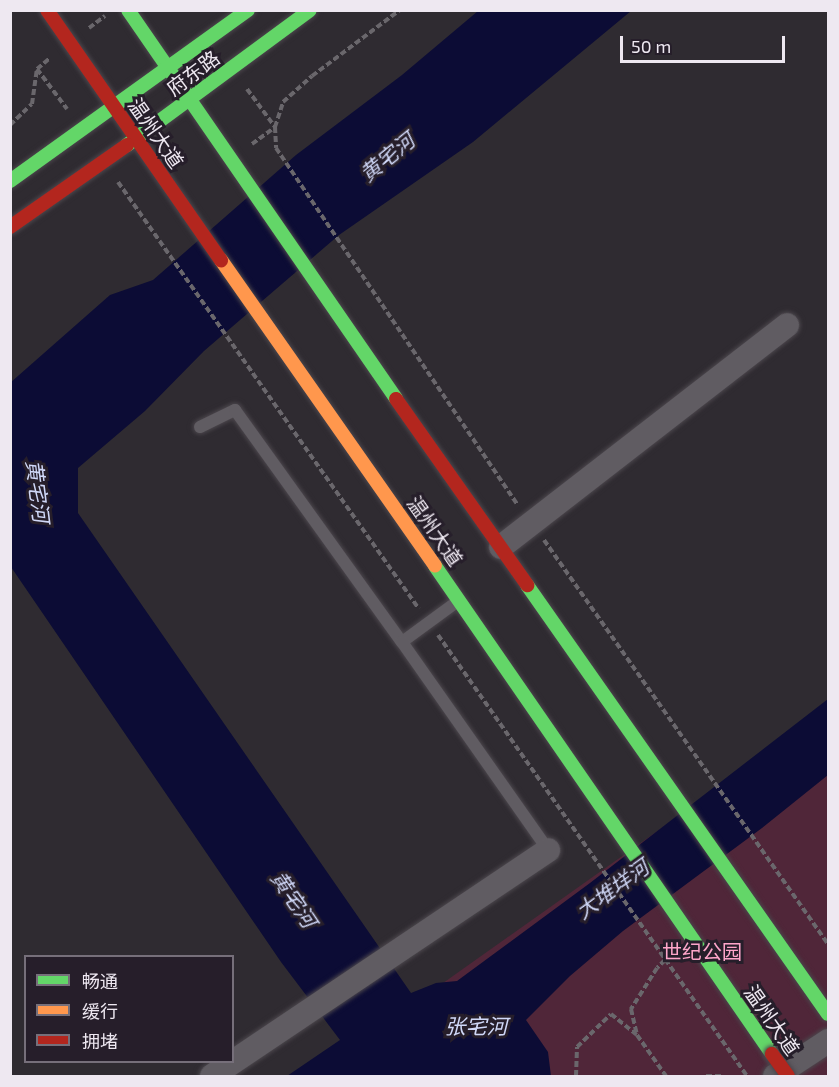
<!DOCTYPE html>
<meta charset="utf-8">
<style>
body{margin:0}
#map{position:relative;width:839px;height:1087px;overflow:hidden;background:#2f2b31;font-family:"Exo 2","Noto Sans SC",sans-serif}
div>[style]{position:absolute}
.green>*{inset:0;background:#502639}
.water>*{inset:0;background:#0c0c35}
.path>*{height:4px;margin-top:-2px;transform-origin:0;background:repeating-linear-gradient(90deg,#6a676c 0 6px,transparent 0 9px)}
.roads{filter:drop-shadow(0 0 2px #4b464c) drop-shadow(0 0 2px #4b464c)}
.lane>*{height:12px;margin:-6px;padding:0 6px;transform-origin:6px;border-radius:6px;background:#605c62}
.street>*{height:24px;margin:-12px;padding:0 12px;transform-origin:12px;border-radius:12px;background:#605c62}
.fast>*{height:14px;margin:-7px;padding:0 7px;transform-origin:7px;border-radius:7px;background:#63d668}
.slow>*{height:14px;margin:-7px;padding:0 7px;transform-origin:7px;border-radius:7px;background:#ff974d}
.jam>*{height:14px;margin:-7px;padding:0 7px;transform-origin:7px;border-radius:7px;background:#b3261e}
.bridges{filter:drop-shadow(0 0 2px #4b464c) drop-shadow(0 0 2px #4b464c)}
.jam-bridge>*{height:14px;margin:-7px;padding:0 7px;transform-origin:7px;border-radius:7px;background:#b3261e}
span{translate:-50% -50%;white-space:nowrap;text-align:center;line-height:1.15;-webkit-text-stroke:6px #261e2a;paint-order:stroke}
.street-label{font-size:20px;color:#eee8f1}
.park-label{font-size:20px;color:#fda5c9}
.water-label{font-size:21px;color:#d0d8f8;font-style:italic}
.frame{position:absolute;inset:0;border:12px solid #eee8f1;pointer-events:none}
.legend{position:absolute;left:24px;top:955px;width:210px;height:108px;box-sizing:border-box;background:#261e2a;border:2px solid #766f7a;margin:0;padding:8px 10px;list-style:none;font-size:18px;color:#eee8f1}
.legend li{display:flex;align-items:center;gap:12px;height:30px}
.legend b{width:30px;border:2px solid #766f7a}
.scale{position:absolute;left:620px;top:36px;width:165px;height:27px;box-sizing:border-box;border:3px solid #eee8f1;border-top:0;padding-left:8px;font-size:18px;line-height:21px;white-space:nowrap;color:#eee8f1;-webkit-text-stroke:4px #261e2a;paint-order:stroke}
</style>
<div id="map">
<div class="green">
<i style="clip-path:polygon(828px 708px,828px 1076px,312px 1076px,776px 747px)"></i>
</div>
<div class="water">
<i style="clip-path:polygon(478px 11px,631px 11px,473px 142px,339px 235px,204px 351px,145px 411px,78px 468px,78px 513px,411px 993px,436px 983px,457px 981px,590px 883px,828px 699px,828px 775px,762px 828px,623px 931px,570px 976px,526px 1020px,548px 1052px,551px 1076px,287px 1076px,340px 1040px,281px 962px,11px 567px,10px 383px,110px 295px,153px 280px,296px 155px,402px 75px)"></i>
</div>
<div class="path">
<i style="left:89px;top:28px;width:20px;rotate:-37deg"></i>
<i style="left:37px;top:69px;width:50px;rotate:53.1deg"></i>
<i style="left:247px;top:89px;width:47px;rotate:53.6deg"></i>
<i style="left:275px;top:127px;width:21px;rotate:87deg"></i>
<i style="left:276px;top:148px;width:431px;rotate:55.9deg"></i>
<i style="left:10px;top:125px;width:30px;rotate:-44deg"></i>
<i style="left:32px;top:104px;width:35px;rotate:-82deg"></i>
<i style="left:37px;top:69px;width:17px;rotate:-40deg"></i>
<i style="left:252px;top:144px;width:29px;rotate:-36deg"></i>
<i style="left:275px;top:127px;width:26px;rotate:-72deg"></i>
<i style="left:283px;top:102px;width:39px;rotate:-42deg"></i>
<i style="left:312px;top:76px;width:110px;rotate:-36.9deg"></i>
<i style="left:118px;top:182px;width:522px;rotate:54.82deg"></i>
<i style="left:544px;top:540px;width:494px;rotate:54.9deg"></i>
<i style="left:438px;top:635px;width:538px;rotate:54.98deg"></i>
<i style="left:665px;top:960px;width:11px;rotate:135deg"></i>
<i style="left:657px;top:968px;width:49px;rotate:122.4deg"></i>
<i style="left:631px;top:1009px;width:27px;rotate:77deg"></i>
<i style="left:637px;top:1035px;width:50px;rotate:54.7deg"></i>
<i style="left:576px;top:1076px;width:29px;rotate:-88deg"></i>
<i style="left:577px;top:1047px;width:47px;rotate:-44.1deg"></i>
<i style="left:611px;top:1014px;width:33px;rotate:39deg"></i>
<i style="left:706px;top:1076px;width:17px"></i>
</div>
<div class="roads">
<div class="lane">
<i style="left:200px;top:427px;width:39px;rotate:-26deg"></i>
<i style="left:235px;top:410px;width:286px;rotate:54.3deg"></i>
<i style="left:458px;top:601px;width:69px;rotate:143.8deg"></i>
<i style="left:402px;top:642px;width:254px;rotate:54.9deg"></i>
</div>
<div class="street">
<i style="left:501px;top:547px;width:362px;rotate:-37.8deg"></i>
<i style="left:212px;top:1076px;width:405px;rotate:-33.9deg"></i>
<i style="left:775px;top:1076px;width:64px;rotate:-33.4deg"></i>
</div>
<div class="fast">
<i style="left:128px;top:10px;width:472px;rotate:55.4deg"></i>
<i style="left:127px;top:145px;width:227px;rotate:-36.4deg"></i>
<i style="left:10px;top:181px;width:293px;rotate:-35.7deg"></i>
<i style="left:435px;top:566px;width:593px;rotate:55.37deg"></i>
<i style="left:527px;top:585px;width:524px;rotate:54.95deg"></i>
</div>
<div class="slow">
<i style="left:221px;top:260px;width:373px;rotate:55deg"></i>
</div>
<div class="jam">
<i style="left:47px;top:10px;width:305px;rotate:55.2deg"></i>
<i style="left:10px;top:227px;width:143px;rotate:-35deg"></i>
<i style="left:396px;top:399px;width:228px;rotate:54.8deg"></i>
</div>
</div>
<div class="bridges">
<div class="jam-bridge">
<i style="left:772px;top:1054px;width:27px;rotate:54deg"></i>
</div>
</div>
<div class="street-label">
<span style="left:193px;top:73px;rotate:-37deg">府东路</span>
<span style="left:156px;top:133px;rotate:55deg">温州大道</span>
<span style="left:435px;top:531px;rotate:55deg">温州大道</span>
<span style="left:772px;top:1020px;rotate:55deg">温州大道</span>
</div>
<div class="park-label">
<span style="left:702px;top:951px">世纪公园</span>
</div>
<div class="water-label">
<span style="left:387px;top:157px;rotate:-39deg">黄宅河</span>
<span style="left:38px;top:491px;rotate:83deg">黄宅河</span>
<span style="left:612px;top:889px;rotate:-36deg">大堆垟河</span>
<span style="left:294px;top:899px;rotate:56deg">黄宅河</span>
<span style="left:476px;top:1026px">张宅河</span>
</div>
<div class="frame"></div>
<ul class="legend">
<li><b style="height:8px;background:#63d668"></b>畅通</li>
<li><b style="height:8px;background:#ff974d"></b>缓行</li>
<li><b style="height:8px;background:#b3261e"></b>拥堵</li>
</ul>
<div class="scale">50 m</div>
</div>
